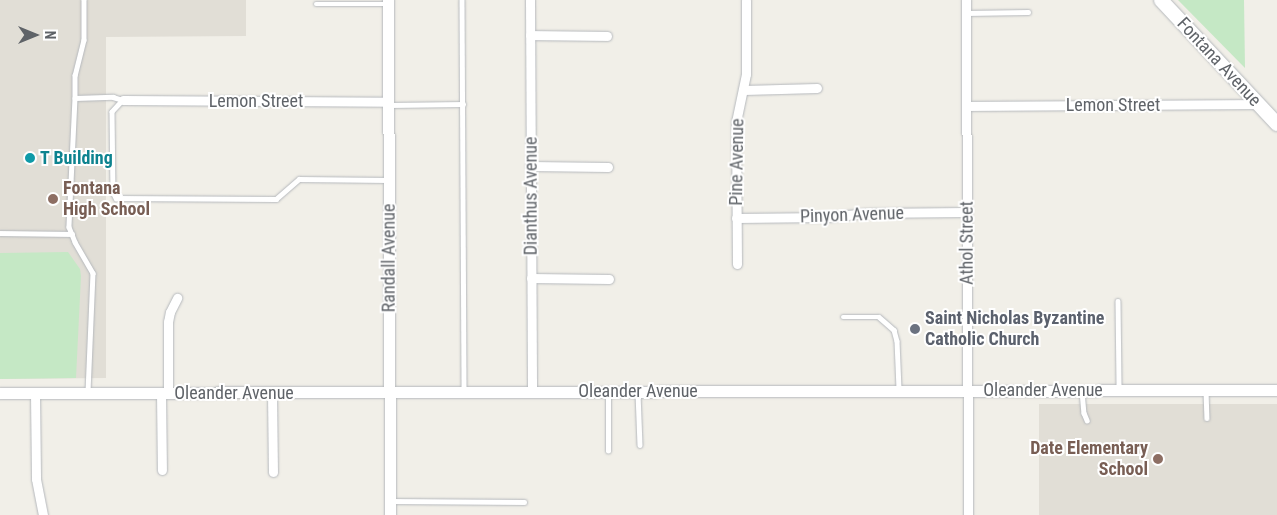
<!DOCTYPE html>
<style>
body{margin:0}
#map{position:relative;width:1277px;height:515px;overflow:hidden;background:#f1efe8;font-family:"Roboto Condensed",sans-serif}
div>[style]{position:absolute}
.education>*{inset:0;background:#e1ded6;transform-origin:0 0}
.green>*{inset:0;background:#c5e8c5}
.roads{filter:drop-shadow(0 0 1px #b5b8bc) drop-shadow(0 0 1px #b5b8bc)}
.service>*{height:4.5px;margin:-2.25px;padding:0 2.25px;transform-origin:2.25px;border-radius:2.25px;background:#fff}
.minor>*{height:9px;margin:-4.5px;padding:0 4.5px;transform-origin:4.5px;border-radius:4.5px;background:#fff}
.tertiary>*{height:11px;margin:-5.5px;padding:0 5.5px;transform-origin:5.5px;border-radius:5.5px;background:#fff}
.secondary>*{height:14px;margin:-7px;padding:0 7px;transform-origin:7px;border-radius:7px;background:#fff}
.dots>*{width:14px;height:14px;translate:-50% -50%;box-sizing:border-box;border:2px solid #fff;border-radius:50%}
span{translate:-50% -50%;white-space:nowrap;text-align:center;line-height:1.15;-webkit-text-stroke:4px #fff;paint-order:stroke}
.street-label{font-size:18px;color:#5f6368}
.culture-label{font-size:18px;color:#0d838f;font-weight:700}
.left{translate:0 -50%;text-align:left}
.education-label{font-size:18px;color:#785e54;font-weight:700}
.right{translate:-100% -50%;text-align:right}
.worship-label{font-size:18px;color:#5b616d;font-weight:700}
.north{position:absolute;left:10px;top:10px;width:50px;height:50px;-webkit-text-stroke:4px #fff;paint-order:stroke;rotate:90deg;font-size:14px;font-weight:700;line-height:20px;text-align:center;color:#5f6368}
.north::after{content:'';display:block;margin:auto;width:18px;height:22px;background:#5f6368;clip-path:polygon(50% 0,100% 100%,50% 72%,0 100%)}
</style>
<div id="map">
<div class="education">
<i style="clip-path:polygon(0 0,246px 0,246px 36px,106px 37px,106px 378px,0 379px)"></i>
<i style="left:1039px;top:404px;width:238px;height:111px"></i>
</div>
<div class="green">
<i style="clip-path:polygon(1178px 0,1244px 0,1245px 68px)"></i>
<i style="clip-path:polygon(68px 252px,80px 269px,81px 276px,76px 378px,0 379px,0 253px)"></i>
</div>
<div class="roads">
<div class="service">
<i style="left:84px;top:0;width:40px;rotate:90deg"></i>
<i style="left:84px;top:40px;width:36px;rotate:104deg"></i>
<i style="left:75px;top:75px;width:23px;rotate:90deg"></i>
<i style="left:75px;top:98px;width:38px;rotate:-2deg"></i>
<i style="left:113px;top:97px;width:10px;rotate:17deg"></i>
<i style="left:123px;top:100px;width:16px;rotate:133deg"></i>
<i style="left:112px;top:112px;width:80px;rotate:89.3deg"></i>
<i style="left:113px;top:192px;width:7px;rotate:63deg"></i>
<i style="left:116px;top:198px;width:160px;rotate:0.4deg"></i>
<i style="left:276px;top:199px;width:30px;rotate:-41deg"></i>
<i style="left:299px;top:179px;width:89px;rotate:0.6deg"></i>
<i style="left:462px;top:0;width:391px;rotate:89.7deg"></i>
<i style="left:316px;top:4px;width:71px"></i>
<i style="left:966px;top:13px;width:62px;rotate:-0.9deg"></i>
<i style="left:75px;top:98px;width:129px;rotate:92.7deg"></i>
<i style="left:69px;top:227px;width:16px;rotate:68deg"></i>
<i style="left:75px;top:242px;width:36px;rotate:60deg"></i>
<i style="left:93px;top:273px;width:119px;rotate:92.4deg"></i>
<i style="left:390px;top:105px;width:73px;rotate:-0.8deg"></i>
<i style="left:0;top:233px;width:72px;rotate:0.8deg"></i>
<i style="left:1118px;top:301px;width:88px;rotate:89.3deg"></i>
<i style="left:843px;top:317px;width:36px"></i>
<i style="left:879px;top:317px;width:20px;rotate:41deg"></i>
<i style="left:894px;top:330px;width:11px;rotate:75deg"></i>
<i style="left:897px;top:341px;width:48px;rotate:87.6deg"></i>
<i style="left:1082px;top:391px;width:22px;rotate:85deg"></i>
<i style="left:1084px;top:413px;width:8px;rotate:67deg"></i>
<i style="left:1206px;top:391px;width:27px;rotate:88deg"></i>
<i style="left:638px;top:393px;width:52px;rotate:87.8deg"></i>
<i style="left:608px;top:451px;width:58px;rotate:-90deg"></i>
<i style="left:392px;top:501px;width:132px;rotate:0.4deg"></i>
</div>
<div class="minor">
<i style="left:530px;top:0;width:392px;rotate:89.7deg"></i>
<i style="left:966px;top:0;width:515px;rotate:89.78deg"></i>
<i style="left:530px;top:35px;width:77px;rotate:0.7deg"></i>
<i style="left:744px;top:90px;width:73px;rotate:-1.6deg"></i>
<i style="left:123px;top:100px;width:266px;rotate:0.4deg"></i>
<i style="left:967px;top:106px;width:292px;rotate:-0.4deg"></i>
<i style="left:530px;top:166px;width:78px;rotate:0.7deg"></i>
<i style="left:736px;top:218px;width:92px;rotate:-0.6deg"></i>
<i style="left:828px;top:217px;width:39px;rotate:-6deg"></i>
<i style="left:867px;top:213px;width:100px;rotate:-0.6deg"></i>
<i style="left:737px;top:264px;width:142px;rotate:-90.4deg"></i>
<i style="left:736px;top:122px;width:49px;rotate:-78.2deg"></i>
<i style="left:746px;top:74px;width:74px;rotate:-90deg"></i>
<i style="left:531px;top:278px;width:78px;rotate:0.7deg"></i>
<i style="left:161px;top:393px;width:77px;rotate:89.3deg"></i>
<i style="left:168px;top:393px;width:71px;rotate:-90deg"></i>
<i style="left:168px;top:322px;width:10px;rotate:-79deg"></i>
<i style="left:170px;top:312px;width:16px;rotate:-63deg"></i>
<i style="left:272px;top:393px;width:79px;rotate:89.3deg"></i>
<i style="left:35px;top:394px;width:85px;rotate:89.3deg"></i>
<i style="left:36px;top:479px;width:37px;rotate:79deg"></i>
</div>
<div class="tertiary">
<i style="left:388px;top:0;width:515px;rotate:89.78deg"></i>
<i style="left:0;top:393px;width:1277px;rotate:-0.13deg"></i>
</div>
<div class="secondary">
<i style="left:1161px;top:0;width:170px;rotate:46.9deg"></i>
</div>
</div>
<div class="dots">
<i style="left:30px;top:158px;background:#0f9aa8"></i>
<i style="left:53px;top:199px;background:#8d6e63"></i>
<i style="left:915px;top:329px;background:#6b7280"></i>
<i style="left:1158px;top:459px;background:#8d6e63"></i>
</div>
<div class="street-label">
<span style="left:1219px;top:62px;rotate:47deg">Fontana Avenue</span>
<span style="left:256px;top:101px">Lemon Street</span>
<span style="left:1113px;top:105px">Lemon Street</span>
<span style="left:737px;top:162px;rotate:-89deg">Pine Avenue</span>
<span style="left:531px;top:196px;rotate:-90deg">Dianthus Avenue</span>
<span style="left:852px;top:215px;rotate:-2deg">Pinyon Avenue</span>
<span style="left:967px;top:243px;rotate:-90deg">Athol Street</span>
<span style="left:389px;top:258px;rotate:-90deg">Randall Avenue</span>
<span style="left:1043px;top:390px">Oleander Avenue</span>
<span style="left:638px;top:391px">Oleander Avenue</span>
<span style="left:234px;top:393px">Oleander Avenue</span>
</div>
<div class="culture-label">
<span class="left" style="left:40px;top:158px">T Building</span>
</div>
<div class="education-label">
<span class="left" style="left:63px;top:199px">Fontana<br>High School</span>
<span class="right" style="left:1148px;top:459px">Date Elementary<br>School</span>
</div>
<div class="worship-label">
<span class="left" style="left:925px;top:329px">Saint Nicholas Byzantine<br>Catholic Church</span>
</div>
<div class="north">N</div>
</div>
